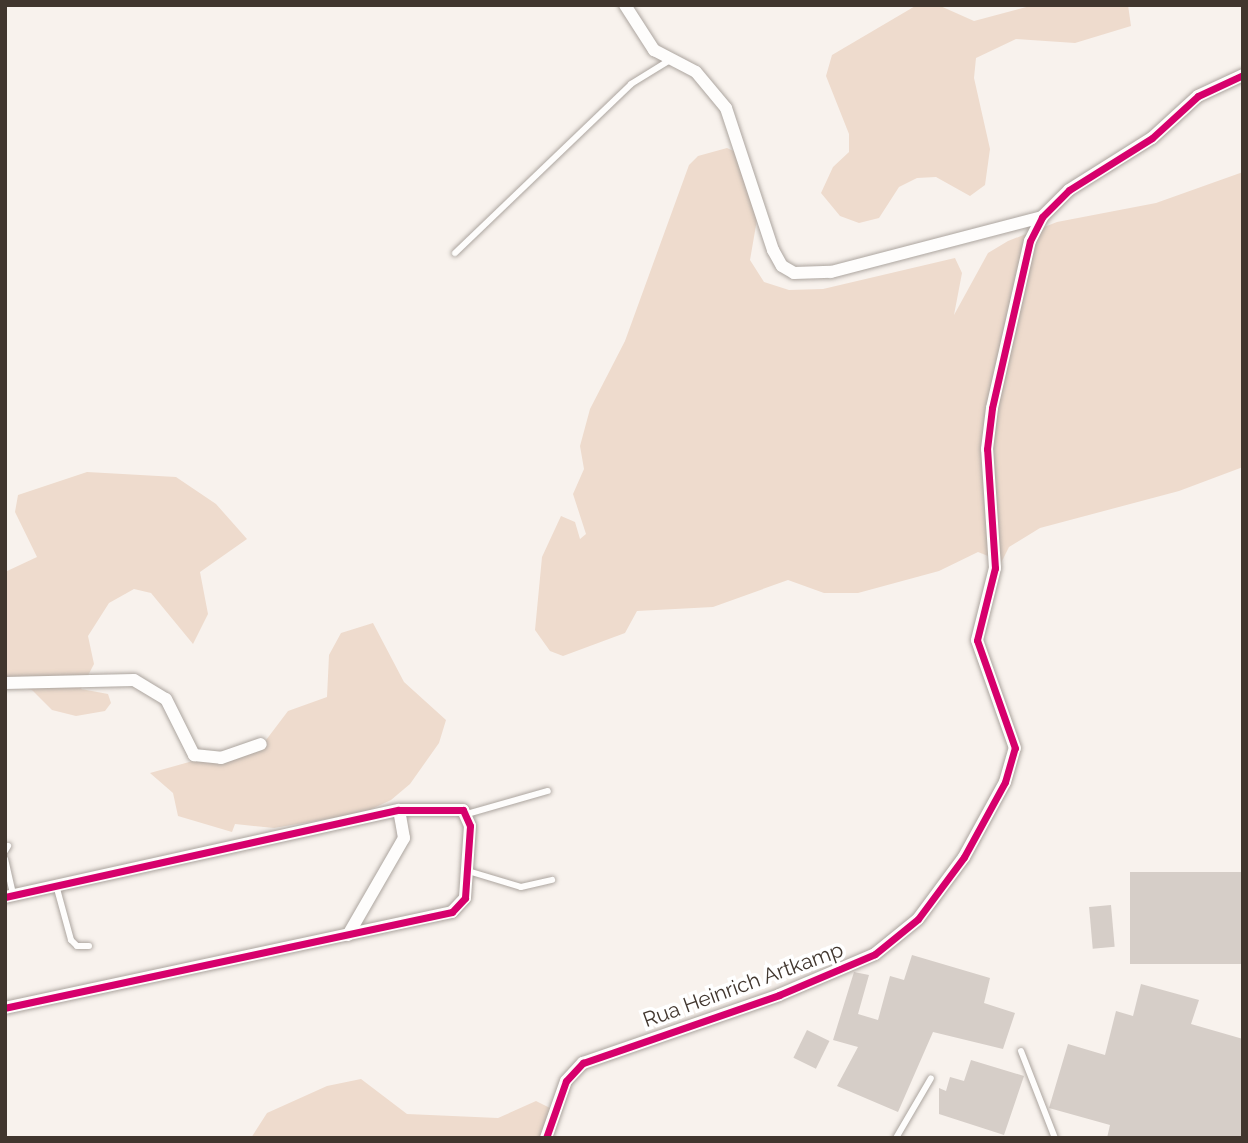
<!DOCTYPE html>
<style>
body{margin:0}
#map{position:relative;width:1248px;height:1143px;overflow:hidden;background:#f8f2ed;font-family:Raleway,sans-serif}
div>[style]{position:absolute}
.green>*{inset:0;background:#eedbcd}
.building>*{inset:0;background:#d6cec8;transform-origin:0 0}
.roads{filter:drop-shadow(0 0 2px #aca59f) drop-shadow(0 0 2px #aca59f)}
.lane>*{height:6px;margin:-3px;padding:0 3px;transform-origin:3px;border-radius:3px;background:#fefdfc}
.street>*{height:12px;margin:-6px;padding:0 6px;transform-origin:6px;border-radius:6px;background:#fefdfc}
.cycleway>*{height:7px;margin:-3.5px;padding:0 3.5px;transform-origin:3.5px;border-radius:3.5px;background:#d6006c}
span{translate:-50% -50%;white-space:nowrap;text-align:center;line-height:1.15;-webkit-text-stroke:7px #fff;paint-order:stroke}
.street-label{font-size:21px;color:#41362e}
.frame{position:absolute;inset:0;border:7px solid #41362e;pointer-events:none}
</style>
<div id="map">
<div class="green">
<i style="clip-path:polygon(917px 5px,938px 5px,974px 21px,1034px 5px,1128px 5px,1131px 26px,1075px 43px,1016px 39px,976px 58px,974px 78px,990px 149px,985px 185px,970px 196px,936px 177px,917px 178px,899px 187px,879px 218px,859px 223px,840px 216px,821px 193px,833px 167px,849px 152px,849px 134px,826px 76px,832px 55px)"></i>
<i style="clip-path:polygon(727px 148px,738px 153px,759px 208px,750px 260px,764px 282px,789px 290px,823px 289px,955px 258px,962px 273px,954px 315px,988px 253px,1008px 241px,1057px 222px,1156px 203px,1243px 172px,1243px 467px,1179px 491px,1040px 528px,1009px 547px,996px 573px,988px 556px,978px 552px,939px 571px,858px 593px,824px 593px,788px 580px,713px 607px,637px 611px,625px 633px,563px 656px,550px 651px,535px 630px,542px 557px,561px 516px,575px 522px,580px 539px,586px 534px,573px 494px,584px 469px,580px 446px,590px 409px,625px 341px,689px 165px,698px 156px)"></i>
<i style="clip-path:polygon(87px 472px,176px 477px,216px 504px,247px 539px,200px 572px,208px 614px,193px 644px,151px 593px,134px 589px,109px 603px,88px 636px,94px 664px,81px 689px,108px 694px,111px 703px,105px 711px,76px 716px,52px 710px,32px 690px,5px 685px,5px 572px,37px 557px,15px 512px,18px 495px)"></i>
<i style="clip-path:polygon(373px 623px,404px 682px,446px 720px,439px 743px,410px 784px,391px 800px,363px 813px,274px 828px,235px 824px,232px 832px,178px 816px,173px 793px,150px 773px,207px 757px,257px 752px,288px 711px,327px 697px,329px 655px,341px 633px)"></i>
<i style="clip-path:polygon(361px 1079px,407px 1114px,498px 1118px,536px 1101px,552px 1109px,543px 1138px,251px 1138px,267px 1113px,327px 1086px)"></i>
</div>
<div class="building">
<i style="left:1243px;top:872px;width:92px;height:113px;rotate:90deg"></i>
<i style="left:1111px;top:905px;width:42px;height:22px;rotate:85deg"></i>
<i style="clip-path:polygon(912px 955px,990px 978px,984px 1003px,1015px 1013px,1003px 1049px,933px 1032px,898px 1112px,837px 1086px,858px 1047px,833px 1040px,854px 972px,869px 975px,858px 1014px,878px 1020px,890px 976px,904px 980px)"></i>
<i style="clip-path:polygon(1141px 984px,1199px 1000px,1191px 1024px,1243px 1039px,1243px 1138px,1107px 1138px,1110px 1125px,1049px 1108px,1068px 1044px,1105px 1055px,1116px 1011px,1133px 1016px)"></i>
<i style="left:807px;top:1030px;width:25px;height:31px;rotate:26deg"></i>
<i style="clip-path:polygon(971px 1060px,1024px 1076px,1004px 1135px,939px 1114px,939px 1088px,946px 1091px,950px 1077px,964px 1081px)"></i>
</div>
<div class="roads">
<div class="lane">
<i style="left:455px;top:253px;width:244px;rotate:-43.8deg"></i>
<i style="left:631px;top:84px;width:46px;rotate:-31.6deg"></i>
<i style="left:467px;top:814px;width:84px;rotate:-15.9deg"></i>
<i style="left:5px;top:851px;width:6px;rotate:-59deg"></i>
<i style="left:5px;top:859px;width:37px;rotate:77deg"></i>
<i style="left:468px;top:871px;width:55px;rotate:16.8deg"></i>
<i style="left:521px;top:887px;width:32px;rotate:-13deg"></i>
<i style="left:56px;top:885px;width:57px;rotate:74.7deg"></i>
<i style="left:71px;top:940px;width:8px;rotate:45deg"></i>
<i style="left:77px;top:946px;width:12px"></i>
<i style="left:1021px;top:1051px;width:93px;rotate:68.7deg"></i>
<i style="left:896px;top:1138px;width:69px;rotate:-59.7deg"></i>
</div>
<div class="street">
<i style="left:625px;top:5px;width:54px;rotate:57.2deg"></i>
<i style="left:654px;top:50px;width:47px;rotate:27.6deg"></i>
<i style="left:696px;top:72px;width:47px;rotate:50.2deg"></i>
<i style="left:726px;top:108px;width:150px;rotate:71.7deg"></i>
<i style="left:773px;top:250px;width:18px;rotate:61deg"></i>
<i style="left:782px;top:266px;width:14px;rotate:30deg"></i>
<i style="left:794px;top:273px;width:37px;rotate:-2deg"></i>
<i style="left:831px;top:272px;width:218px;rotate:-14.6deg"></i>
<i style="left:5px;top:683px;width:129px;rotate:-1.3deg"></i>
<i style="left:134px;top:680px;width:37px;rotate:31deg"></i>
<i style="left:166px;top:699px;width:63px;rotate:63.4deg"></i>
<i style="left:194px;top:755px;width:27px;rotate:6deg"></i>
<i style="left:221px;top:758px;width:42px;rotate:-19.3deg"></i>
<i style="left:5px;top:897px;width:403px;rotate:-12.5deg"></i>
<i style="left:399px;top:810px;width:64px"></i>
<i style="left:463px;top:810px;width:17px;rotate:66deg"></i>
<i style="left:470px;top:826px;width:72px;rotate:94deg"></i>
<i style="left:465px;top:898px;width:19px;rotate:133deg"></i>
<i style="left:452px;top:912px;width:457px;rotate:167.9deg"></i>
<i style="left:348px;top:935px;width:112px;rotate:-60deg"></i>
<i style="left:404px;top:838px;width:28px;rotate:-100deg"></i>
<i style="left:546px;top:1138px;width:60px;rotate:-70.7deg"></i>
<i style="left:566px;top:1081px;width:25px;rotate:-47deg"></i>
<i style="left:583px;top:1063px;width:207px;rotate:-19.1deg"></i>
<i style="left:779px;top:995px;width:104px;rotate:-23.1deg"></i>
<i style="left:875px;top:954px;width:55px;rotate:-39.1deg"></i>
<i style="left:918px;top:919px;width:77px;rotate:-53.4deg"></i>
<i style="left:964px;top:857px;width:85px;rotate:-61.3deg"></i>
<i style="left:1005px;top:782px;width:35px;rotate:-74deg"></i>
<i style="left:1015px;top:748px;width:114px;rotate:-109.4deg"></i>
<i style="left:977px;top:640px;width:74px;rotate:-76deg"></i>
<i style="left:995px;top:568px;width:119px;rotate:-93.8deg"></i>
<i style="left:987px;top:449px;width:41px;rotate:-83deg"></i>
<i style="left:992px;top:408px;width:171px;rotate:-77.2deg"></i>
<i style="left:1030px;top:241px;width:27px;rotate:-63deg"></i>
<i style="left:1042px;top:217px;width:38px;rotate:-45deg"></i>
<i style="left:1069px;top:190px;width:98px;rotate:-32.1deg"></i>
<i style="left:1152px;top:138px;width:62px;rotate:-42.4deg"></i>
<i style="left:1198px;top:96px;width:50px;rotate:-25deg"></i>
</div>
</div>
<div class="cycleway">
<i style="left:5px;top:897px;width:403px;rotate:-12.5deg"></i>
<i style="left:399px;top:810px;width:64px"></i>
<i style="left:463px;top:810px;width:17px;rotate:66deg"></i>
<i style="left:470px;top:826px;width:72px;rotate:94deg"></i>
<i style="left:465px;top:898px;width:19px;rotate:133deg"></i>
<i style="left:452px;top:912px;width:457px;rotate:167.9deg"></i>
<i style="left:546px;top:1138px;width:60px;rotate:-70.7deg"></i>
<i style="left:566px;top:1081px;width:25px;rotate:-47deg"></i>
<i style="left:583px;top:1063px;width:207px;rotate:-19.1deg"></i>
<i style="left:779px;top:995px;width:104px;rotate:-23.1deg"></i>
<i style="left:875px;top:954px;width:55px;rotate:-39.1deg"></i>
<i style="left:918px;top:919px;width:77px;rotate:-53.4deg"></i>
<i style="left:964px;top:857px;width:85px;rotate:-61.3deg"></i>
<i style="left:1005px;top:782px;width:35px;rotate:-74deg"></i>
<i style="left:1015px;top:748px;width:114px;rotate:-109.4deg"></i>
<i style="left:977px;top:640px;width:74px;rotate:-76deg"></i>
<i style="left:995px;top:568px;width:119px;rotate:-93.8deg"></i>
<i style="left:987px;top:449px;width:41px;rotate:-83deg"></i>
<i style="left:992px;top:408px;width:171px;rotate:-77.2deg"></i>
<i style="left:1030px;top:241px;width:27px;rotate:-63deg"></i>
<i style="left:1042px;top:217px;width:38px;rotate:-45deg"></i>
<i style="left:1069px;top:190px;width:98px;rotate:-32.1deg"></i>
<i style="left:1152px;top:138px;width:62px;rotate:-42.4deg"></i>
<i style="left:1198px;top:96px;width:50px;rotate:-25deg"></i>
</div>
<div class="street-label">
<span style="left:743px;top:985px;rotate:-20deg">Rua Heinrich Artkamp</span>
</div>
<div class="frame"></div>
</div>
